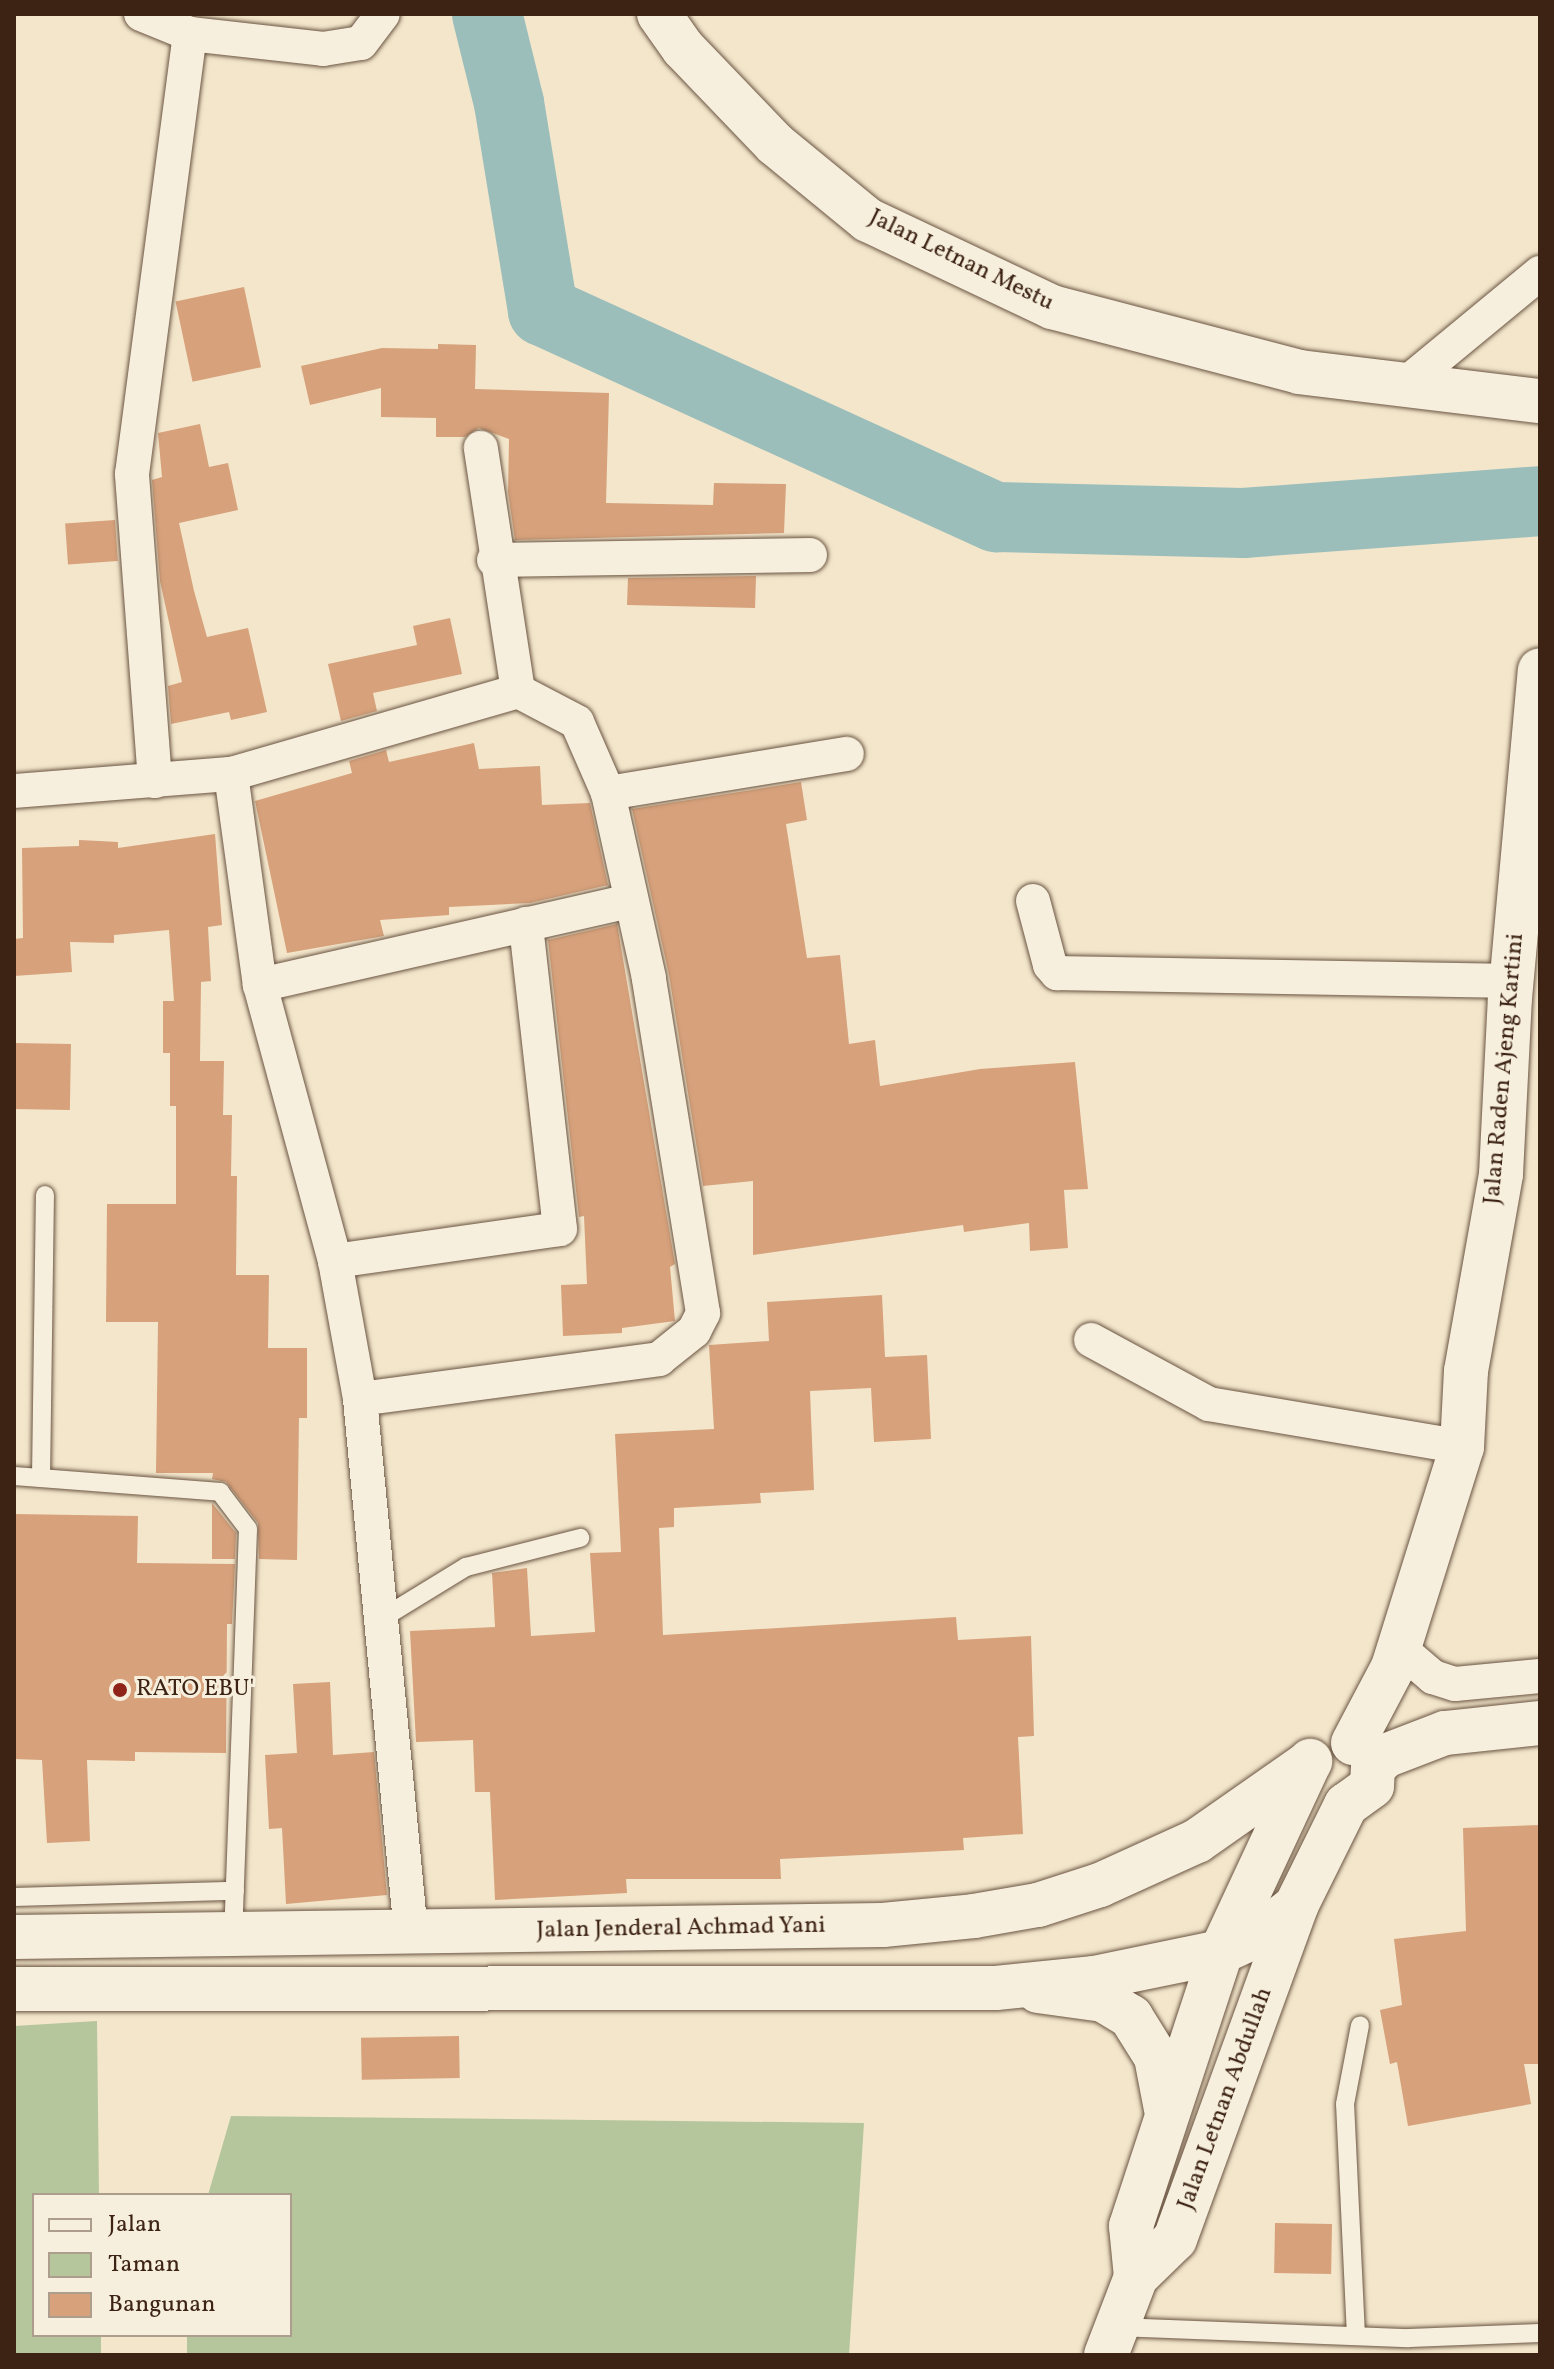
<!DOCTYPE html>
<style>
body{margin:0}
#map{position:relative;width:1554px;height:2369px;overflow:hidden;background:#f3e6cb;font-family:Vollkorn,serif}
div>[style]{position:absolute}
.green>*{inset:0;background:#b5c69c}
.river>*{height:70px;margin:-35px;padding:0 35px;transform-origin:35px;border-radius:35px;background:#9cbebb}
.building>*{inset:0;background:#d6a17b;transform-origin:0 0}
.roads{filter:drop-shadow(0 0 2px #6a5442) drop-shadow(0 0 2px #6a5442)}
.service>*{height:18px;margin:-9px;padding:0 9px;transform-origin:9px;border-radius:9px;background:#f7efdd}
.minor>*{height:34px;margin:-17px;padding:0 17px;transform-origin:17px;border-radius:17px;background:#f7efdd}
.tertiary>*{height:44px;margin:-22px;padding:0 22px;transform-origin:22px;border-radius:22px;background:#f7efdd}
.secondary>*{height:44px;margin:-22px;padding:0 22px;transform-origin:22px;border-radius:22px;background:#f7efdd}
.dots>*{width:22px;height:22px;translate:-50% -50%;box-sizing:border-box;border:4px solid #f7efdd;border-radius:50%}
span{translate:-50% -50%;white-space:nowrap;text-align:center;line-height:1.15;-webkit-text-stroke:6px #f7efdd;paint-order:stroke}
.street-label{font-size:24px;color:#3d2314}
.poi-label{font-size:24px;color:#3d2314}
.left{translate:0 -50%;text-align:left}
.frame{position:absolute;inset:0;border:16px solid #3d2314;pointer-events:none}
.legend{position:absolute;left:32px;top:2193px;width:260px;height:144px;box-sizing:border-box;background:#f7efdd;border:2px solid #ad9d8d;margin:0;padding:10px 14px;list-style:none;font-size:24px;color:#3d2314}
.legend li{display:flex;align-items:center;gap:16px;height:40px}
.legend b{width:40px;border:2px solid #ad9d8d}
</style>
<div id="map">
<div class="green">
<i style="clip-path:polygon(97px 2021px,99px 2195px,34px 2195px,34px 2335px,101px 2335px,101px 2355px,14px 2355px,14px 2026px)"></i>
<i style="clip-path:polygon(231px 2116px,864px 2123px,849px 2355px,187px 2355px,187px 2335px,290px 2335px,290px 2195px,208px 2195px)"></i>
</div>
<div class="river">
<i style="left:487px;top:14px;width:92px;rotate:76.1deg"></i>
<i style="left:509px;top:103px;width:211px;rotate:80.7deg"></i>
<i style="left:543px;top:311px;width:498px;rotate:24.5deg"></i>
<i style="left:996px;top:517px;width:247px;rotate:1.4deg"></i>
<i style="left:1243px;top:523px;width:298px;rotate:-4.2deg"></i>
</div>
<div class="building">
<i style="left:244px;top:287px;width:82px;height:70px;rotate:78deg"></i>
<i style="clip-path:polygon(438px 344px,476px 345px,475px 389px,609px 393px,606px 503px,713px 505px,714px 483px,786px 484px,784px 533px,515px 540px,508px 492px,509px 439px,479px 428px,465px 437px,436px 437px,436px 418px,381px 417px,381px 388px,310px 405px,301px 366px,382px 348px,438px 349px)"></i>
<i style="clip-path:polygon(200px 424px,209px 467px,228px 463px,238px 510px,179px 523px,194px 591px,207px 637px,248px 628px,267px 712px,231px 720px,229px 712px,171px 724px,168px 686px,182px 682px,160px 581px,152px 480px,162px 477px,158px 433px)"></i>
<i style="left:115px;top:520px;width:41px;height:50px;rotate:86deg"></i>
<i style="clip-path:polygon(756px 576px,755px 608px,627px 605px,628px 578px)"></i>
<i style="clip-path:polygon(450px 618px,462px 674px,373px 693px,377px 711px,341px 721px,328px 664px,417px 645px,413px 626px)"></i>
<i style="clip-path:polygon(474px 743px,479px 769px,540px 766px,542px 805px,590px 803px,608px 885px,530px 903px,449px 907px,449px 915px,380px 920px,384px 936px,287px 953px,255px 801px,352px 773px,349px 761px,386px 750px,389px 762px)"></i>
<i style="clip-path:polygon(801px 782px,807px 820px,786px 824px,807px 958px,840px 955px,849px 1044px,875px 1040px,880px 1086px,980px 1069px,1075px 1062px,1088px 1189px,1064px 1190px,1068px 1248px,1030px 1251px,1029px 1223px,964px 1232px,963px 1225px,753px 1255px,753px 1181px,703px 1186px,669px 975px,632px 809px)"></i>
<i style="clip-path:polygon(215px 834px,222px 925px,208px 927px,211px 981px,201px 982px,200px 1061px,224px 1061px,223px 1115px,232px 1115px,231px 1176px,237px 1176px,236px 1275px,269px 1275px,268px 1348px,307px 1348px,307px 1418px,299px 1418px,297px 1560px,259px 1559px,258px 1523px,226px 1482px,212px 1479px,213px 1473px,156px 1473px,158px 1322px,106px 1322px,107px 1204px,176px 1204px,176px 1106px,170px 1106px,170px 1053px,163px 1053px,163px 1001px,174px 1001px,169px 930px,114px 935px,114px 943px,70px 942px,72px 972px,14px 976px,14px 939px,23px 938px,22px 848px,79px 846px,79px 840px,118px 842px,118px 848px)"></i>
<i style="clip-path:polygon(617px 924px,675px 1264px,670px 1267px,675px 1321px,622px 1328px,622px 1333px,563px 1336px,561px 1285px,587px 1284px,584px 1216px,579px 1217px,548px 940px)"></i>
<i style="left:14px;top:1043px;width:57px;height:66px;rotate:1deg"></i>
<i style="clip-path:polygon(882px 1295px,885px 1357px,927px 1355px,931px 1439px,874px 1442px,871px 1388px,810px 1391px,814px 1490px,760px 1493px,761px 1503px,674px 1508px,674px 1527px,659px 1528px,663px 1635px,956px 1617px,958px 1640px,1031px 1636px,1034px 1736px,1018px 1737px,1023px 1834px,963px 1838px,964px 1850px,780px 1859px,781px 1879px,626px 1879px,627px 1893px,495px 1900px,490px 1792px,475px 1792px,473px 1740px,416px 1742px,410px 1631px,495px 1627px,492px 1573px,527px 1568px,531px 1636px,595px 1632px,590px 1553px,621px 1552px,615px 1434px,714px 1429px,709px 1345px,769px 1341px,767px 1302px)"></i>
<i style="clip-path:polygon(212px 1503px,236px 1533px,235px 1559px,212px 1559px)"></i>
<i style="clip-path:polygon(14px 1514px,138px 1516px,137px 1563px,235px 1564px,232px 1624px,227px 1624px,226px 1753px,135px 1752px,135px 1761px,87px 1760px,90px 1841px,47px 1843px,42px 1760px,14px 1759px)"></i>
<i style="clip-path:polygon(330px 1682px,333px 1755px,374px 1752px,387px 1895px,286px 1904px,282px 1828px,269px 1829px,265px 1755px,297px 1753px,293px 1684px)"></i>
<i style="clip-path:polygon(1540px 1825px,1540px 2064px,1524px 2064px,1531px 2104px,1408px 2126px,1397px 2062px,1390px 2064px,1380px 2010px,1402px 2005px,1394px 1939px,1466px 1931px,1463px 1828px)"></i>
<i style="left:459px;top:2036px;width:42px;height:98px;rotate:89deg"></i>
<i style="left:1275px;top:2223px;width:57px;height:50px;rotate:1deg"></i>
</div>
<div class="roads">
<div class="service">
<i style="left:14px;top:1476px;width:207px;rotate:4.4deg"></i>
<i style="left:220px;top:1492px;width:46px;rotate:52.9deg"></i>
<i style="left:248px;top:1529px;width:406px;rotate:92.1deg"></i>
<i style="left:41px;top:1478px;width:283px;rotate:-89.2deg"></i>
<i style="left:381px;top:1619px;width:100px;rotate:-31.5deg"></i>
<i style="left:466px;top:1567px;width:118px;rotate:-14.3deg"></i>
<i style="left:14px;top:1897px;width:221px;rotate:-1.6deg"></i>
<i style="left:1117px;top:2327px;width:292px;rotate:2.2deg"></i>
<i style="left:1409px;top:2338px;width:131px;rotate:-2.2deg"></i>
<i style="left:1356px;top:2336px;width:232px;rotate:-92.7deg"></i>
<i style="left:1345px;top:2104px;width:80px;rotate:-79.2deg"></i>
</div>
<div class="minor">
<i style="left:141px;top:14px;width:53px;rotate:22.2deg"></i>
<i style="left:190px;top:34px;width:134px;rotate:6.4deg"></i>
<i style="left:323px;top:49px;width:38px;rotate:-9deg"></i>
<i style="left:361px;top:43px;width:36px;rotate:-53deg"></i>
<i style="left:1403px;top:386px;width:178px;rotate:-39.5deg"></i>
<i style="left:494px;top:560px;width:316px;rotate:-0.9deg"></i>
<i style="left:231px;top:774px;width:213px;rotate:82.2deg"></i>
<i style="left:260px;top:985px;width:286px;rotate:74.8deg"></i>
<i style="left:335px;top:1261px;width:140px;rotate:79.7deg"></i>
<i style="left:360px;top:1399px;width:537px;rotate:84.55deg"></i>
<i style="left:155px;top:781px;width:308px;rotate:-94.3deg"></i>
<i style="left:132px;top:474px;width:444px;rotate:-82.5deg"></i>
<i style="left:14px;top:791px;width:218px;rotate:-4.5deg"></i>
<i style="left:231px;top:774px;width:299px;rotate:-16.1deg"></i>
<i style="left:608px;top:793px;width:242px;rotate:-9.3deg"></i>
<i style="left:1033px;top:901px;width:66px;rotate:75.1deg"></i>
<i style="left:1050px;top:965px;width:11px;rotate:49deg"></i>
<i style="left:1057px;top:973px;width:455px;rotate:1deg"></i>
<i style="left:260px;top:985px;width:378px;rotate:-12.8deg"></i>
<i style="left:335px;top:1261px;width:227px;rotate:-8.1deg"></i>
<i style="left:560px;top:1229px;width:307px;rotate:-96.4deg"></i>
<i style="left:1091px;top:1340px;width:134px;rotate:28.5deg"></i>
<i style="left:1209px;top:1404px;width:257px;rotate:9.6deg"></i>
<i style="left:360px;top:1399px;width:302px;rotate:-7.6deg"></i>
<i style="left:659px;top:1359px;width:45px;rotate:-38.7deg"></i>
<i style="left:694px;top:1331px;width:20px;rotate:-63deg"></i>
<i style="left:703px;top:1313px;width:339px;rotate:-99.2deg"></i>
<i style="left:649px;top:978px;width:189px;rotate:-102.5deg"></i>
<i style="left:608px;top:793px;width:77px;rotate:-113.6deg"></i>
<i style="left:577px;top:722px;width:67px;rotate:-152.3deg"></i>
<i style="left:518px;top:691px;width:246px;rotate:-98.7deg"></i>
<i style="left:1399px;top:1648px;width:45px;rotate:40.5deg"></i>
<i style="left:1433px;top:1677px;width:23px;rotate:18deg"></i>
<i style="left:1455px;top:1684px;width:85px;rotate:-5.4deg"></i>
</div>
<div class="tertiary">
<i style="left:659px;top:14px;width:42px;rotate:54.8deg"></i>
<i style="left:683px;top:48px;width:133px;rotate:46.2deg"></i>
<i style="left:775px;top:144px;width:120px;rotate:39.3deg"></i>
<i style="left:868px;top:220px;width:204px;rotate:25.3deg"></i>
<i style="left:1052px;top:307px;width:255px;rotate:14.7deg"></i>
<i style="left:1299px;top:372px;width:243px;rotate:6.9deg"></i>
<i style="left:1353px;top:1743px;width:86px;rotate:-62.2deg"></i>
<i style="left:1393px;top:1667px;width:231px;rotate:-72.6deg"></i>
<i style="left:1462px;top:1447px;width:76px;rotate:-87deg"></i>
<i style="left:1466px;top:1371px;width:200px;rotate:-79.9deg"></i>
<i style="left:1501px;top:1174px;width:176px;rotate:-87.1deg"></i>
<i style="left:1510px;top:998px;width:329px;rotate:-84.8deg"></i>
<i style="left:14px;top:1937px;width:869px;rotate:-0.79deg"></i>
<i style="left:883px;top:1925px;width:91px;rotate:-5.6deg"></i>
<i style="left:974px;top:1916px;width:65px;rotate:-9.8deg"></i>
<i style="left:1038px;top:1905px;width:65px;rotate:-17.9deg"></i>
<i style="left:1100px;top:1885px;width:107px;rotate:-24.4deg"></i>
<i style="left:1197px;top:1841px;width:138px;rotate:-35deg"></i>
<i style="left:1038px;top:1991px;width:66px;rotate:7.9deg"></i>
<i style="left:1103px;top:2000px;width:33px;rotate:31deg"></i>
<i style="left:1131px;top:2017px;width:47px;rotate:58deg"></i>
<i style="left:1156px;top:2057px;width:53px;rotate:79.1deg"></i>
<i style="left:1136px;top:2277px;width:54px;rotate:-44.3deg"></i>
<i style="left:1175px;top:2239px;width:354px;rotate:-70deg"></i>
<i style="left:1106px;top:2355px;width:84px;rotate:-69deg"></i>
<i style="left:1136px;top:2277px;width:51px;rotate:-95.6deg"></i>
<i style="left:1131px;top:2226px;width:288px;rotate:-71.8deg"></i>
<i style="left:1221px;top:1952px;width:211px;rotate:-65deg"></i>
</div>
<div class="secondary">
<i style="left:14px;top:1989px;width:982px;rotate:-0.06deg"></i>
<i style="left:996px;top:1988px;width:99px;rotate:-5.8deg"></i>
<i style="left:1094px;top:1978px;width:130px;rotate:-11.6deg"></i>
<i style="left:1221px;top:1952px;width:43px;rotate:-24.8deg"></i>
<i style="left:1260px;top:1934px;width:46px;rotate:-37.9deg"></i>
<i style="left:1296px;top:1906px;width:113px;rotate:-63.7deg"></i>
<i style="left:1346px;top:1805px;width:32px;rotate:-36deg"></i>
<i style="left:1372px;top:1786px;width:18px;rotate:-87deg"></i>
<i style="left:1373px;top:1768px;width:17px;rotate:-45deg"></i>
<i style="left:1385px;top:1756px;width:64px;rotate:-21deg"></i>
<i style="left:1445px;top:1733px;width:96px;rotate:-6deg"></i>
</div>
</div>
<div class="dots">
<i style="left:120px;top:1690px;background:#8f2418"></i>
</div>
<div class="street-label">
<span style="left:961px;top:261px;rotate:26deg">Jalan Letnan Mestu</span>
<span style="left:1505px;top:1069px;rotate:-85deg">Jalan Raden Ajeng Kartini</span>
<span style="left:681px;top:1929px;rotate:-1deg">Jalan Jenderal Achmad Yani</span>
<span style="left:1226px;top:2099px;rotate:-70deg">Jalan Letnan Abdullah</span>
</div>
<div class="poi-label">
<span class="left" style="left:136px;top:1690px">RATO EBU'</span>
</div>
<div class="frame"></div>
<ul class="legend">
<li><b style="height:10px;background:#f7efdd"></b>Jalan</li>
<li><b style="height:22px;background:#b5c69c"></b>Taman</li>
<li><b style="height:22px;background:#d6a17b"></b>Bangunan</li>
</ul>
</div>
